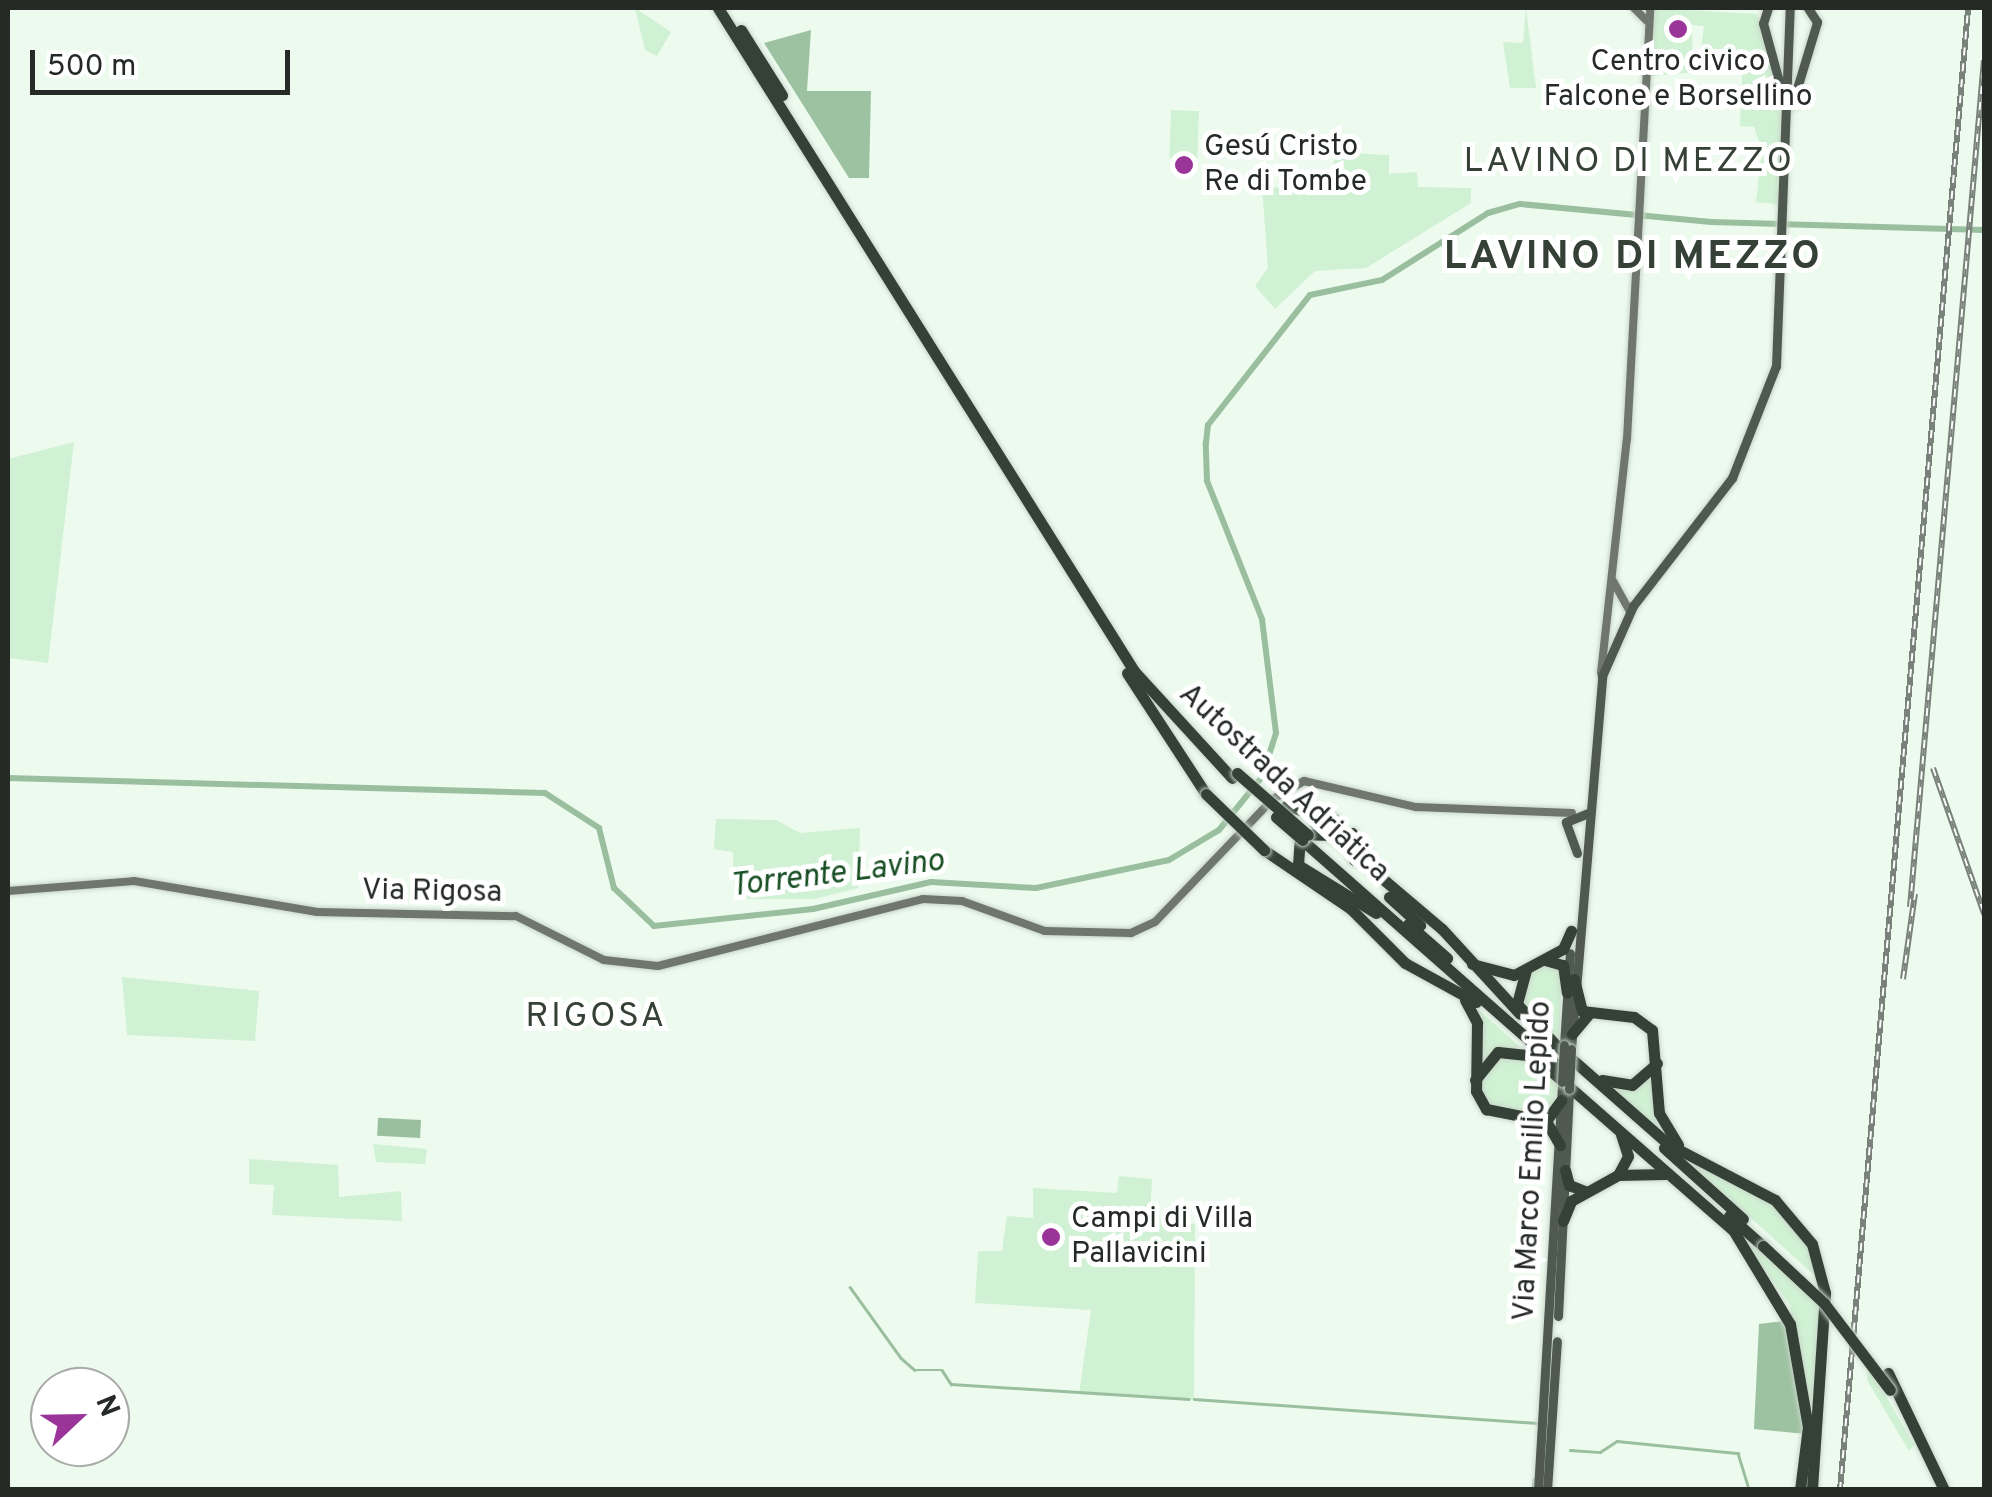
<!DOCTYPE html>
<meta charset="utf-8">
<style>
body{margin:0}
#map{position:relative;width:1992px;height:1497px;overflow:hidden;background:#edfbee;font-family:Overpass,sans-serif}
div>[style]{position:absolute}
.green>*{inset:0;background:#d0f1d3;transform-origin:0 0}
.forest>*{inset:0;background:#9dc2a1}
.water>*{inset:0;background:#9abf9e;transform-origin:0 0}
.stream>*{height:2.5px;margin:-1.25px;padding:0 1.25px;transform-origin:1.25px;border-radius:1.25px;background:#9abf9e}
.river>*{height:6px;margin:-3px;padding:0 3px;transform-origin:3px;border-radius:3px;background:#9abf9e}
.roads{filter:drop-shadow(0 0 2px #c9d5ca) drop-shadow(0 0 2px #c9d5ca)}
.secondary>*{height:8px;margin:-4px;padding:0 4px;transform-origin:4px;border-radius:4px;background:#6e766e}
.primary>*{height:9px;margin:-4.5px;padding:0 4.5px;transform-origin:4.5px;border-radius:4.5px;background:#4f5950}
.highway>*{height:11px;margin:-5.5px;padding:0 5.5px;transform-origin:5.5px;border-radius:5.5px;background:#354136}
.rail>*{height:6px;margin-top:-3px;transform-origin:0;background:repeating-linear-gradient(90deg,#fff 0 8px,#79827a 0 16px);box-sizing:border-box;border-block:2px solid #79827a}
.bridges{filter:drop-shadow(0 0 2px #c9d5ca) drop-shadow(0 0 2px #c9d5ca)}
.primary-bridge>*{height:9px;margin:-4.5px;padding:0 4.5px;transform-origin:4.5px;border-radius:4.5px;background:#4f5950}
.highway-bridge>*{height:11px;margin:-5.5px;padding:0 5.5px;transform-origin:5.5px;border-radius:5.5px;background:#354136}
.dots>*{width:28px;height:28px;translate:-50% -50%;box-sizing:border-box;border:5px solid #fff;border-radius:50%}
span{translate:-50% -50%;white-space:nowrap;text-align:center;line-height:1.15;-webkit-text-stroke:10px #fff;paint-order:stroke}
.poi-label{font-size:30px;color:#252a26}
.left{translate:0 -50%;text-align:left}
.street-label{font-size:30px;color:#252a26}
.water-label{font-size:32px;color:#174e23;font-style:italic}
.quarter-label{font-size:35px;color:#354036;letter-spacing:2.5px}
.district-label{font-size:40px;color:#354036;font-weight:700;letter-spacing:2.5px}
.frame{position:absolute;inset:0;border:10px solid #252a26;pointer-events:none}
.north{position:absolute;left:30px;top:1367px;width:100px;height:100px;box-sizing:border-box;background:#fff;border:2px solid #a8aaa8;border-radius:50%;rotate:68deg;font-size:28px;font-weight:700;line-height:40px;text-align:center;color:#252a26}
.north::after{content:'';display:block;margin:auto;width:35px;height:45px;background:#9b3498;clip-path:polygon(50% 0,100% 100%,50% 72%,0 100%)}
.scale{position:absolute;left:30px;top:50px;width:260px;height:45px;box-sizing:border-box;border:5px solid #252a26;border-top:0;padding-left:12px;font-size:30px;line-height:35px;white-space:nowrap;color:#252a26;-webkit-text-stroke:8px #fff;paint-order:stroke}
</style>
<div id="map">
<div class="green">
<i style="clip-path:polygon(635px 8px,671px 32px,657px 56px,645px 50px)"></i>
<i style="clip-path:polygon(1526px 8px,1536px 88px,1510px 88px,1503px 42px,1523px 43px)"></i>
<i style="clip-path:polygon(1654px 8px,1757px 14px,1782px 98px,1784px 205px,1756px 202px,1762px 150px,1754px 127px,1740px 126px,1743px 58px,1700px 56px,1704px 26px,1692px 25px,1693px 72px,1647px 77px)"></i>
<i style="left:1171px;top:110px;width:28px;height:48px;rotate:2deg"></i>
<i style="clip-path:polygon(1334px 152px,1389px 155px,1389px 174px,1417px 172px,1418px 187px,1471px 188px,1471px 203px,1366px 268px,1315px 271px,1275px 309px,1255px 286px,1268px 268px,1262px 187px,1333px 190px)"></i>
<i style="clip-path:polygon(74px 442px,48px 663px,8px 658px,8px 459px)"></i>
<i style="clip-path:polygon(716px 819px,776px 820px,800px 833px,860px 828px,858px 888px,815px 899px,734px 899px,733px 852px,714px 849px)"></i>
<i style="clip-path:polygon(1550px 961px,1562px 970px,1559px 1042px,1522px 1008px,1526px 974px)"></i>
<i style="clip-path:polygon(122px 977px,259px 991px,255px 1041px,127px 1035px)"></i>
<i style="clip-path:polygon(1476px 1008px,1477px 1008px,1520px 1047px,1497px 1049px,1479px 1065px)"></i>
<i style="clip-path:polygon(1519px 1053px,1559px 1078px,1551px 1117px,1491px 1110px,1479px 1087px,1484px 1067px)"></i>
<i style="clip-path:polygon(1654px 1074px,1667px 1135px,1611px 1087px,1635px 1087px)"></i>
<i style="clip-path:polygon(373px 1144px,427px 1149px,425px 1164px,376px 1162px)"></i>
<i style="clip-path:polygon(249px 1159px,338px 1165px,339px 1197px,401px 1191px,402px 1221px,272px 1215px,274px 1185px,249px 1184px)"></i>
<i style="clip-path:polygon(1685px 1159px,1764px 1196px,1803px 1233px,1823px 1283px)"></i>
<i style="clip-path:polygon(1119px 1176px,1152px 1179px,1150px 1216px,1195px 1224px,1194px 1400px,1079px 1394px,1091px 1310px,975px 1303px,978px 1251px,1002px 1251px,1007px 1216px,1033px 1218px,1033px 1188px,1117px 1193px)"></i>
<i style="clip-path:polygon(1737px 1230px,1823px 1309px,1813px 1426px,1790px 1305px)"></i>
<i style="clip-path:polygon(1868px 1365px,1914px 1445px,1909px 1451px,1867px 1380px)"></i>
</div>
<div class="forest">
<i style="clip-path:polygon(811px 30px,807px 91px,871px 91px,869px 178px,849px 178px,764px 43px)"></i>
<i style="clip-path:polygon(1784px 1321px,1805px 1434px,1754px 1429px,1759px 1324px)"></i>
</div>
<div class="water">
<i style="left:421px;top:1120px;width:18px;height:43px;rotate:93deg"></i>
</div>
<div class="stream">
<i style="left:850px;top:1287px;width:87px;rotate:54.3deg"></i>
<i style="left:901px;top:1358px;width:18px;rotate:41deg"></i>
<i style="left:915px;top:1370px;width:27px"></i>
<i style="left:942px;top:1370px;width:17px;rotate:57deg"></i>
<i style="left:951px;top:1384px;width:238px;rotate:3.6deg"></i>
<i style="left:1194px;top:1399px;width:344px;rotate:4deg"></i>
<i style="left:1570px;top:1450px;width:30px;rotate:4deg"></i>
<i style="left:1600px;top:1452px;width:20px;rotate:-33deg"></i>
<i style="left:1617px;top:1441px;width:122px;rotate:5.7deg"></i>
<i style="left:1738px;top:1453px;width:39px;rotate:73deg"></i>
<i style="left:1532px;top:1490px;width:11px;rotate:-80deg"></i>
</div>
<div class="river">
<i style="left:8px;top:778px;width:537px;rotate:1.6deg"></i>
<i style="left:545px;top:793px;width:64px;rotate:32.9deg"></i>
<i style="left:599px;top:828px;width:62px;rotate:76deg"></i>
<i style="left:614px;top:888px;width:55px;rotate:43.5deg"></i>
<i style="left:654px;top:926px;width:160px;rotate:-6.1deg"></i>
<i style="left:813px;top:909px;width:121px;rotate:-12.9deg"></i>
<i style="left:931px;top:882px;width:105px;rotate:3.3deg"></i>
<i style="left:1036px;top:888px;width:136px;rotate:-11.9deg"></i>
<i style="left:1169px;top:860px;width:58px;rotate:-31deg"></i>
<i style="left:1219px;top:830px;width:68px;rotate:-50.9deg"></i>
<i style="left:1262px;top:777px;width:46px;rotate:-72.3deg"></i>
<i style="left:1276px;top:733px;width:115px;rotate:-97deg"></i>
<i style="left:1262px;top:619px;width:149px;rotate:-111.7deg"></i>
<i style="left:1207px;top:481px;width:38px;rotate:-92deg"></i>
<i style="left:1206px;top:443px;width:18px;rotate:-84deg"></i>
<i style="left:1208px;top:425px;width:165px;rotate:-51.9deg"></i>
<i style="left:1310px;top:295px;width:74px;rotate:-11.8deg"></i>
<i style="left:1382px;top:280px;width:125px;rotate:-32.3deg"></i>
<i style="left:1488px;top:213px;width:33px;rotate:-16deg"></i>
<i style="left:1520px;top:204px;width:192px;rotate:5.4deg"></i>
<i style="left:1711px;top:222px;width:273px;rotate:1.7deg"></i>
</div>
<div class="roads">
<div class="secondary">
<i style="left:1634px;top:8px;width:18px;rotate:45deg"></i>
<i style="left:1613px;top:581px;width:35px;rotate:61deg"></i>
<i style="left:1601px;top:673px;width:235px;rotate:-83.7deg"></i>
<i style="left:1627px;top:439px;width:432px;rotate:-86.9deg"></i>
<i style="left:8px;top:891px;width:126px;rotate:-4.5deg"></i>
<i style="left:134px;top:881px;width:186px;rotate:9.6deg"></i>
<i style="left:317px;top:912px;width:199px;rotate:1.2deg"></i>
<i style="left:516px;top:916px;width:98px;rotate:26.6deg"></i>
<i style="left:604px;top:960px;width:54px;rotate:6.3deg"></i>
<i style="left:658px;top:966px;width:273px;rotate:-14.2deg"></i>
<i style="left:923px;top:899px;width:39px;rotate:3deg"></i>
<i style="left:962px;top:901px;width:88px;rotate:19.9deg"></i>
<i style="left:1045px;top:931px;width:86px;rotate:1.3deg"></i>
<i style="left:1131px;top:933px;width:26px;rotate:-25deg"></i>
<i style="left:1155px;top:922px;width:170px;rotate:-46.2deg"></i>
<i style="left:1273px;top:799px;width:36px;rotate:-30deg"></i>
<i style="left:1304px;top:781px;width:115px;rotate:13.1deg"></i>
<i style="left:1416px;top:807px;width:156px;rotate:2.2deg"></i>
</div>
<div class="primary">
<i style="left:1768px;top:8px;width:16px;rotate:108deg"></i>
<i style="left:1763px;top:23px;width:80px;rotate:74.7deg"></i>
<i style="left:1792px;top:105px;width:87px;rotate:-73.2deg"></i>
<i style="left:1817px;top:22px;width:17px;rotate:-123deg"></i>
<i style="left:1577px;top:853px;width:33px;rotate:-110deg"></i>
<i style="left:1566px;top:822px;width:24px;rotate:-22deg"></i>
<i style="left:1564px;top:1045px;width:92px;rotate:-86.3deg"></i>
<i style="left:1571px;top:1049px;width:374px;rotate:-85.2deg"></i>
<i style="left:1602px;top:676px;width:77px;rotate:-66.1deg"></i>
<i style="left:1633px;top:606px;width:162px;rotate:-52.3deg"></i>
<i style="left:1732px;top:478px;width:120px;rotate:-68.6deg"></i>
<i style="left:1776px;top:366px;width:357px;rotate:-87.8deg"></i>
<i style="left:1558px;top:1316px;width:227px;rotate:-87.2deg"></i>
<i style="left:1538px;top:1490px;width:409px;rotate:-86.6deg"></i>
<i style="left:1547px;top:1490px;width:149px;rotate:-86.2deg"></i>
</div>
<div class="highway">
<i style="left:718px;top:8px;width:783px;rotate:57.89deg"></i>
<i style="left:1134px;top:671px;width:145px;rotate:47.5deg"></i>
<i style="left:741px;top:30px;width:77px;rotate:57.8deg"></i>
<i style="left:1127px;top:673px;width:145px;rotate:56.9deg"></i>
<i style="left:1286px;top:806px;width:50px;rotate:15.2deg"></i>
<i style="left:1315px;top:823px;width:22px;rotate:10deg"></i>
<i style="left:1337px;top:827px;width:27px;rotate:56deg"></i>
<i style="left:1352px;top:833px;width:52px;rotate:56deg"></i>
<i style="left:1302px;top:840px;width:356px;rotate:41.4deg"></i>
<i style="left:1264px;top:850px;width:105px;rotate:34.1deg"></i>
<i style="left:1351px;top:909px;width:76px;rotate:45deg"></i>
<i style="left:1405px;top:963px;width:81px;rotate:28.8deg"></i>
<i style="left:1389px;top:897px;width:42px;rotate:42.1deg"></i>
<i style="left:1376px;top:913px;width:92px;rotate:-148.4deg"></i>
<i style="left:1298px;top:865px;width:31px;rotate:-86deg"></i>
<i style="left:1300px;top:834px;width:31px;rotate:2deg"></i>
<i style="left:1331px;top:835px;width:145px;rotate:40.3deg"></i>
<i style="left:1442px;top:929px;width:115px;rotate:47.5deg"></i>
<i style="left:1408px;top:924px;width:52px;rotate:41.1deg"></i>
<i style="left:1545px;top:960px;width:19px;rotate:16deg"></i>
<i style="left:1563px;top:965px;width:28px;rotate:82deg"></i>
<i style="left:1472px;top:964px;width:43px;rotate:14.7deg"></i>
<i style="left:1514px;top:975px;width:55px;rotate:-28deg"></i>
<i style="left:1563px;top:949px;width:20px;rotate:-66deg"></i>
<i style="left:1526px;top:970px;width:35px;rotate:105deg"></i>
<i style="left:1517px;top:1004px;width:58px;rotate:46.4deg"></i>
<i style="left:1557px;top:1046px;width:148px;rotate:41.4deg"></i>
<i style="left:1668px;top:1144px;width:121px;rotate:27.6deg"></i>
<i style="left:1775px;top:1200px;width:57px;rotate:49.9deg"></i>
<i style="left:1812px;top:1244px;width:51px;rotate:75.1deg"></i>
<i style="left:1825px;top:1293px;width:197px;rotate:93.8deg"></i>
<i style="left:1574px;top:979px;width:33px;rotate:76deg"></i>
<i style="left:1582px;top:1011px;width:52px;rotate:6.6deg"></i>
<i style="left:1634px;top:1017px;width:22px;rotate:36deg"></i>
<i style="left:1652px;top:1030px;width:83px;rotate:85.2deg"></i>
<i style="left:1659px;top:1113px;width:37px;rotate:59deg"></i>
<i style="left:1465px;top:1000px;width:26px;rotate:62deg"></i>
<i style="left:1477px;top:1023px;width:68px;rotate:90.8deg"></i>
<i style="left:1476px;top:1091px;width:21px;rotate:61deg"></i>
<i style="left:1486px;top:1109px;width:61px;rotate:11.3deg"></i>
<i style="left:1546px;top:1121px;width:26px;rotate:-54deg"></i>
<i style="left:1572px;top:1034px;width:26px;rotate:-50deg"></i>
<i style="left:1475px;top:1080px;width:36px;rotate:-51deg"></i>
<i style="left:1498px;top:1052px;width:36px;rotate:6deg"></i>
<i style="left:1534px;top:1056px;width:264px;rotate:41.2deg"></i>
<i style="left:1733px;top:1230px;width:110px;rotate:58.8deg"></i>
<i style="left:1790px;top:1324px;width:111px;rotate:80.1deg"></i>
<i style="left:1602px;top:1080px;width:30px;rotate:9deg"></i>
<i style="left:1632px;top:1085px;width:33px;rotate:-41deg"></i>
<i style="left:1546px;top:1121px;width:28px;rotate:60deg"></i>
<i style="left:1664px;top:1148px;width:106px;rotate:41.9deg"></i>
<i style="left:1565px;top:1170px;width:16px;rotate:75deg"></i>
<i style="left:1569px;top:1185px;width:17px;rotate:21deg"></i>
<i style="left:1618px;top:1175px;width:21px;rotate:-62deg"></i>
<i style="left:1628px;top:1156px;width:23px;rotate:-108deg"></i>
<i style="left:1729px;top:1216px;width:45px;rotate:41.4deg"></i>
<i style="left:1563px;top:1221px;width:22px;rotate:-68deg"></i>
<i style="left:1571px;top:1201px;width:54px;rotate:-29deg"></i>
<i style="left:1618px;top:1175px;width:47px;rotate:-1.2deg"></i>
<i style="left:1888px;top:1373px;width:130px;rotate:64.4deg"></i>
<i style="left:1800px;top:1490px;width:64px;rotate:-82.8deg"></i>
</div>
</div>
<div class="rail">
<i style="left:1933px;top:768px;width:155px;rotate:70.7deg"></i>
<i style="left:1910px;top:907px;width:850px;rotate:-85.01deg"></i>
<i style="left:1903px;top:979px;width:86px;rotate:-82deg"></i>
<i style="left:1840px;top:1490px;width:1488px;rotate:-85.06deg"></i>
</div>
<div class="bridges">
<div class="primary-bridge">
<i style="left:1562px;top:1082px;width:37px;rotate:-87deg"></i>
<i style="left:1569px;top:1089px;width:40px;rotate:-87.1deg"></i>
</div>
<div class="highway-bridge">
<i style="left:1237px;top:773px;width:94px;rotate:41.1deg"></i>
<i style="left:1206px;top:794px;width:81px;rotate:44deg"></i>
<i style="left:1276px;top:817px;width:35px;rotate:41deg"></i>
<i style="left:1352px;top:849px;width:11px;rotate:80deg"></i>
<i style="left:1763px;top:1246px;width:83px;rotate:43.1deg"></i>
<i style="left:1824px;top:1303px;width:109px;rotate:52.8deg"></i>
</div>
</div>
<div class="dots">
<i style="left:1678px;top:29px;background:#9b3498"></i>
<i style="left:1184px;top:165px;background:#9b3498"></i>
<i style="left:1051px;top:1237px;background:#9b3498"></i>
</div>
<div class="poi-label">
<span style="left:1678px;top:80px">Centro civico<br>Falcone e Borsellino</span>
<span class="left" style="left:1204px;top:165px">Gesú Cristo<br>Re di Tombe</span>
<span class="left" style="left:1071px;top:1237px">Campi di Villa<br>Pallavicini</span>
</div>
<div class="street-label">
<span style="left:1283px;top:784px;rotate:43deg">Autostrada Adriatica</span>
<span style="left:432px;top:893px;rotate:1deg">Via Rigosa</span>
<span style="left:1534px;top:1161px;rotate:-87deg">Via Marco Emilio Lepido</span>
</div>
<div class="water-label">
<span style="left:837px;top:875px;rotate:-7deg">Torrente Lavino</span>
</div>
<div class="quarter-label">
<span style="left:1629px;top:162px">LAVINO DI MEZZO</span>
<span style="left:596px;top:1017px">RIGOSA</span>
</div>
<div class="district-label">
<span style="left:1633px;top:258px">LAVINO DI MEZZO</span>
</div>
<div class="frame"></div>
<div class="north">N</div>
<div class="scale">500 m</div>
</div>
